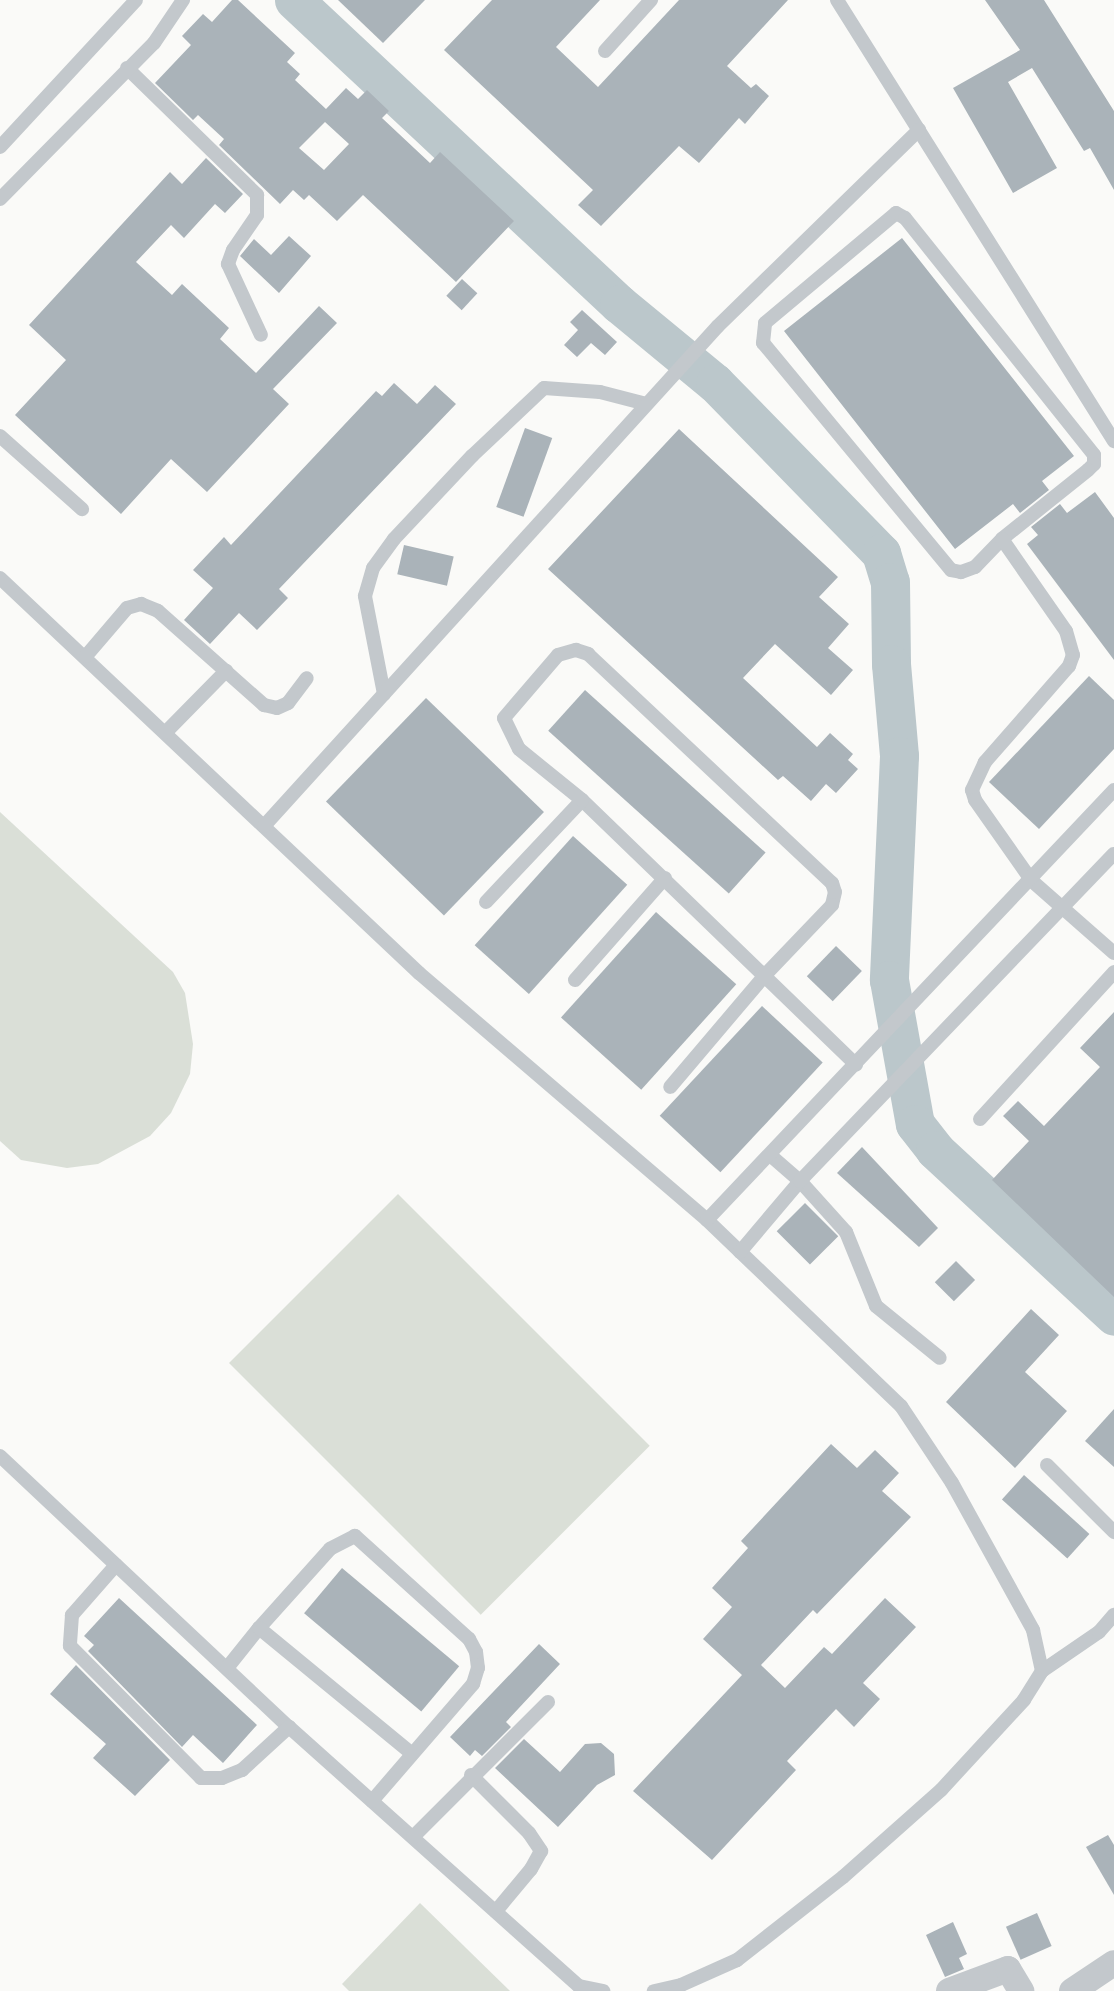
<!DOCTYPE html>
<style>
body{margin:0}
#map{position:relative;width:1114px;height:1991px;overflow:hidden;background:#fafaf8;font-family:Montserrat,sans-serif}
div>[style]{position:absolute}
.green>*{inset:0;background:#dadfd7;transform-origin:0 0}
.river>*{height:39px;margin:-19.5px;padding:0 19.5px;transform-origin:19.5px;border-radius:19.5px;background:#bbc7cb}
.building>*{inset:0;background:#aab3b9;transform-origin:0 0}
.service>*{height:14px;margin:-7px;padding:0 7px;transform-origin:7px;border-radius:7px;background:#c3c8cc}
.minor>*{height:26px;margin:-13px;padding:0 13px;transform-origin:13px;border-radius:13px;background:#c3c8cc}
span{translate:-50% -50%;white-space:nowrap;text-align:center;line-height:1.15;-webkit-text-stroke:6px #fff;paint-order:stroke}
</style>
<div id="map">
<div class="green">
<i style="clip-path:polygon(0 812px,173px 972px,185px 993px,193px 1044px,190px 1074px,171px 1113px,150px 1136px,98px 1164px,67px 1168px,21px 1160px,0 1141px)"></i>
<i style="left:398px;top:1194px;width:356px;height:239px;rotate:45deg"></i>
<i style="clip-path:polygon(420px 1903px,510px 1991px,349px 1991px,342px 1984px)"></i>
</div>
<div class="river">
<i style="left:294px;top:0;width:445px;rotate:43.1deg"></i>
<i style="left:619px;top:304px;width:124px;rotate:39.5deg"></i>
<i style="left:715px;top:383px;width:238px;rotate:45.7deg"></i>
<i style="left:881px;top:553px;width:30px;rotate:73deg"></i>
<i style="left:890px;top:582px;width:82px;rotate:89.3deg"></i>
<i style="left:891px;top:664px;width:92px;rotate:85deg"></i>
<i style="left:899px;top:756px;width:224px;rotate:92.6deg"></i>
<i style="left:889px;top:980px;width:146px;rotate:79.8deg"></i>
<i style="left:915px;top:1124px;width:33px;rotate:52deg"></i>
<i style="left:935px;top:1150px;width:244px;rotate:42.8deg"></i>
</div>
<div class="building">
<i style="clip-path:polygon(evenodd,232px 0,238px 0,295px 53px,287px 62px,300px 74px,295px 80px,326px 109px,346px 88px,358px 99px,367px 90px,389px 111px,382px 118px,430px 163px,440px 152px,514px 221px,456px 282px,363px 195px,337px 221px,309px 195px,304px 200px,293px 190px,280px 204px,219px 145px,224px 139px,198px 115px,193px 120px,155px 83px,191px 45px,182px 36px,203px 14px,212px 22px,232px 0,325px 122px,349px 144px,324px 170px,299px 148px,325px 122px)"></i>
<i style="clip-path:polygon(338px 0,425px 0,383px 43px)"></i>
<i style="clip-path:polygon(492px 0,600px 0,556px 47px,598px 87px,679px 0,788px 0,727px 66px,751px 88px,756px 84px,769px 96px,745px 124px,739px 118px,699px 163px,679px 146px,601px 226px,578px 205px,593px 190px,444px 50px)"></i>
<i style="clip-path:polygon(985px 0,1044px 0,1114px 111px,1114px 190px,1090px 148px,1084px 151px,1032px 68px,1008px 82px,1057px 168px,1013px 193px,953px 88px,1020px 50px)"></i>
<i style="clip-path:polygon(206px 158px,243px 194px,225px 213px,215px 204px,184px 238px,171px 225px,136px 262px,172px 295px,182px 284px,229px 328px,220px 339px,256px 373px,319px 306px,337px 323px,273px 389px,289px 404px,207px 492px,171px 459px,121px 514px,15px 415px,66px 360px,29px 325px,170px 172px,182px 184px)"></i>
<i style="clip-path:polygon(289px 236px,311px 256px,279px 293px,240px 256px,254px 239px,271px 255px)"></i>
<i style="clip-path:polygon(902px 238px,1074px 456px,1042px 481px,1049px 490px,1020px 513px,1013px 504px,955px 549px,784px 331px)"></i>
<i style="left:462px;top:279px;width:21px;height:23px;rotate:43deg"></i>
<i style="clip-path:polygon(582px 310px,617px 342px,605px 355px,591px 343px,577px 357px,564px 345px,578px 330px,570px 322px)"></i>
<i style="clip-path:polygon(394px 383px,417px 404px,435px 385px,456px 404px,279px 589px,288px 598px,257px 630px,239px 613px,210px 644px,184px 620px,213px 588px,193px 570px,224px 537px,231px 545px,376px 391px,382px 396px)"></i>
<i style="left:525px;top:428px;width:29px;height:84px;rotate:20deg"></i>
<i style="clip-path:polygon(679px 429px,838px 577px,819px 597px,849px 624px,828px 648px,853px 670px,831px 695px,775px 644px,743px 678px,817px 747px,830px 733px,853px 754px,848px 760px,858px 769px,836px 793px,826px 784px,811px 801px,783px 776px,778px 780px,548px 569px)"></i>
<i style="clip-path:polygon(1095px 492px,1114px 518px,1114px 660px,1027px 544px,1038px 535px,1031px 527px,1060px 504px,1067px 513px)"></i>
<i style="left:404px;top:545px;width:51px;height:30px;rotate:13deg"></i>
<i style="clip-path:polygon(1089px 676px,1114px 700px,1114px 749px,1039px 829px,989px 782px)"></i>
<i style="left:585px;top:690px;width:243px;height:55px;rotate:42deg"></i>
<i style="left:426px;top:698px;width:164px;height:144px;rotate:44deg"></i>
<i style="left:573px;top:836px;width:73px;height:147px;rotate:42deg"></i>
<i style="left:656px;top:912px;width:108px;height:142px;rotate:42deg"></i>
<i style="left:836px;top:946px;width:36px;height:42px;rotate:44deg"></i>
<i style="left:762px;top:1006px;width:83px;height:150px;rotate:43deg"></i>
<i style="clip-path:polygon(1114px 1012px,1114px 1297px,992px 1180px,1029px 1141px,1003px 1116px,1018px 1101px,1044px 1126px,1100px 1067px,1080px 1048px)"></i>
<i style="clip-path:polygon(862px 1147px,938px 1228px,919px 1247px,837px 1173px)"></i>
<i style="left:805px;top:1203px;width:47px;height:40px;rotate:45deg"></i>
<i style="left:956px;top:1261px;width:27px;height:30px;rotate:45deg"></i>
<i style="clip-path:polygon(1031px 1309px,1059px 1335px,1025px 1372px,1067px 1411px,1015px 1468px,946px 1402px)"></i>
<i style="clip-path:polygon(1114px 1409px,1114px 1467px,1085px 1441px)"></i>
<i style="clip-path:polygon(831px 1444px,857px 1468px,875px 1450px,899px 1473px,882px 1491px,911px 1517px,817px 1614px,813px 1610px,761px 1665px,785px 1688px,824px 1647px,832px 1654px,885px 1598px,916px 1627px,863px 1683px,880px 1699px,854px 1727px,836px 1709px,787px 1761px,796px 1770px,712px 1860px,633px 1791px,742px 1675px,703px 1639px,732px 1607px,712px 1588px,748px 1548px,741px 1541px)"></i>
<i style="left:1024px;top:1475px;width:88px;height:33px;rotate:42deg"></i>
<i style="left:342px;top:1568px;width:153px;height:59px;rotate:40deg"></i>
<i style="clip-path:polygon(119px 1598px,257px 1725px,223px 1763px,193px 1735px,182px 1747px,88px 1651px,94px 1645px,84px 1636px)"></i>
<i style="clip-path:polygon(539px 1644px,560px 1664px,506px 1722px,511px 1727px,482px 1756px,475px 1750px,470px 1756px,450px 1737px)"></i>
<i style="clip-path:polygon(76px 1665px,170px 1760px,135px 1796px,93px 1758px,106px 1744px,50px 1694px)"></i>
<i style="clip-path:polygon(524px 1739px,560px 1772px,585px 1744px,601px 1743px,614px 1754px,615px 1775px,597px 1785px,558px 1827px,495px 1768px)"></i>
<i style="clip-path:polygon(1108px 1835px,1114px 1845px,1114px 1895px,1086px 1847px)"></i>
<i style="left:1037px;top:1913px;width:36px;height:34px;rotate:66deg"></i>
<i style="clip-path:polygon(953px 1922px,967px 1954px,959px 1958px,964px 1969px,945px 1977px,926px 1935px)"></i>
</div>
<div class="service">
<i style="left:837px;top:0;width:521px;rotate:57.87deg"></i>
<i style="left:605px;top:51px;width:69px;rotate:-48deg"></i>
<i style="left:127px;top:68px;width:182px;rotate:44.3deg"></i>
<i style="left:257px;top:195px;width:20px;rotate:90deg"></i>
<i style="left:257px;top:215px;width:42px;rotate:124.4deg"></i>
<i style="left:233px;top:250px;width:15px;rotate:110deg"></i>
<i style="left:228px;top:264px;width:78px;rotate:65.1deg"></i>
<i style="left:0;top:147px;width:200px;rotate:-47.2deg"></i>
<i style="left:0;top:199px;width:219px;rotate:-45.4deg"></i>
<i style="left:154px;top:43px;width:52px;rotate:-56deg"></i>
<i style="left:0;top:436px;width:110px;rotate:41.7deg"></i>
<i style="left:1002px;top:539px;width:39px;rotate:134deg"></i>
<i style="left:975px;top:567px;width:15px;rotate:160deg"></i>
<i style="left:961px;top:572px;width:10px;rotate:-169deg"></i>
<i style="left:951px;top:570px;width:295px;rotate:-129.6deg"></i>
<i style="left:763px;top:343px;width:20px;rotate:-84deg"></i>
<i style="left:765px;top:323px;width:171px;rotate:-40deg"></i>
<i style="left:896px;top:213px;width:10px;rotate:29deg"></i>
<i style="left:905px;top:218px;width:303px;rotate:51.4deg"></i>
<i style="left:1094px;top:455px;width:9px;rotate:90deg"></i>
<i style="left:1094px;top:464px;width:8px;rotate:135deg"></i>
<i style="left:1088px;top:470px;width:110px;rotate:141.3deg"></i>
<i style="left:1002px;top:539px;width:112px;rotate:55.2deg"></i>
<i style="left:1066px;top:631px;width:25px;rotate:74deg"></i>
<i style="left:1073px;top:655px;width:12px;rotate:110deg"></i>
<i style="left:1069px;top:666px;width:128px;rotate:131.2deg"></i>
<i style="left:985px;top:762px;width:31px;rotate:115deg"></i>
<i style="left:972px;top:790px;width:10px;rotate:73deg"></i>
<i style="left:975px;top:800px;width:99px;rotate:54.9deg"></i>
<i style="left:1032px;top:881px;width:109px;rotate:41.3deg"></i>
<i style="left:0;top:578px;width:576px;rotate:43.31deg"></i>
<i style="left:419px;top:973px;width:379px;rotate:40.6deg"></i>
<i style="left:707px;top:1220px;width:269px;rotate:43.8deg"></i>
<i style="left:901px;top:1406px;width:92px;rotate:56.5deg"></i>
<i style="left:952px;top:1483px;width:168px;rotate:61.1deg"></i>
<i style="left:1033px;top:1630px;width:42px;rotate:77.6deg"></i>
<i style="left:1042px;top:1671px;width:34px;rotate:122deg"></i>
<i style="left:1024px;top:1700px;width:122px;rotate:132.7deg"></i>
<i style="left:941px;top:1790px;width:131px;rotate:138.4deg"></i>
<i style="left:843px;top:1877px;width:135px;rotate:141.9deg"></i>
<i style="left:737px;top:1960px;width:61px;rotate:155.9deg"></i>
<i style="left:681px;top:1985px;width:28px;rotate:167deg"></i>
<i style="left:86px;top:656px;width:63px;rotate:-49.5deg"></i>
<i style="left:127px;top:608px;width:15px;rotate:-16deg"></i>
<i style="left:141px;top:604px;width:18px;rotate:22deg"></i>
<i style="left:158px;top:611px;width:142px;rotate:41.6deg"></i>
<i style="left:264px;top:705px;width:13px;rotate:13deg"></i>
<i style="left:277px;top:708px;width:12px;rotate:-24deg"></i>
<i style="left:288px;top:703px;width:31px;rotate:-53deg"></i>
<i style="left:384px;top:694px;width:100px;rotate:-101deg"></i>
<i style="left:365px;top:596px;width:29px;rotate:-74deg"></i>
<i style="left:373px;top:568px;width:36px;rotate:-54deg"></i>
<i style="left:394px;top:539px;width:114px;rotate:-46.8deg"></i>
<i style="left:472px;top:456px;width:99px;rotate:-43.4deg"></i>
<i style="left:544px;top:388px;width:56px;rotate:4.1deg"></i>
<i style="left:600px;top:392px;width:48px;rotate:14.6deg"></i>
<i style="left:166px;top:732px;width:86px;rotate:-45.5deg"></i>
<i style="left:582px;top:800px;width:381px;rotate:44deg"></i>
<i style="left:264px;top:826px;width:675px;rotate:-47.76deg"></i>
<i style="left:718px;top:326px;width:281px;rotate:-44.3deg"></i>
<i style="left:486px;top:902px;width:140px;rotate:-46.7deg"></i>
<i style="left:582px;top:800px;width:81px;rotate:-141deg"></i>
<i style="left:519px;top:749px;width:34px;rotate:-116deg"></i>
<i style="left:504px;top:718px;width:83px;rotate:-49.4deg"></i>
<i style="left:558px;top:655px;width:19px;rotate:-16deg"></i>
<i style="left:576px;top:650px;width:13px;rotate:18deg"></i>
<i style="left:588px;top:654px;width:335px;rotate:43.2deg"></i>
<i style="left:832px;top:883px;width:9px;rotate:72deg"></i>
<i style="left:835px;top:892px;width:13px;rotate:103deg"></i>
<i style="left:832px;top:905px;width:95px;rotate:133.7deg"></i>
<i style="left:766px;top:974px;width:148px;rotate:130.3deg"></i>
<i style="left:575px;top:980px;width:136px;rotate:-48.6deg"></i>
<i style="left:980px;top:1119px;width:199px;rotate:-47.6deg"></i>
<i style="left:770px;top:1155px;width:40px;rotate:41deg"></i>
<i style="left:800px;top:1181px;width:69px;rotate:48deg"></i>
<i style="left:846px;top:1232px;width:80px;rotate:67.9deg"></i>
<i style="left:876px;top:1306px;width:82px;rotate:39.1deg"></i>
<i style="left:707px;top:1220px;width:592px;rotate:-46.57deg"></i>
<i style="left:740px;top:1252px;width:93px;rotate:-49.8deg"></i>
<i style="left:800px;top:1181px;width:453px;rotate:-46.2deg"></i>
<i style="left:0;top:1456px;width:396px;rotate:43.2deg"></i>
<i style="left:289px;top:1727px;width:389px;rotate:41.8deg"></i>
<i style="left:579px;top:1986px;width:25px;rotate:12deg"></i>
<i style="left:1047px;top:1465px;width:95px;rotate:45deg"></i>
<i style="left:116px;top:1565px;width:67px;rotate:131.3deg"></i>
<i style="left:72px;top:1615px;width:31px;rotate:94deg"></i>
<i style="left:70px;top:1646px;width:186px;rotate:45.2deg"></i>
<i style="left:201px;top:1778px;width:21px"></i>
<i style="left:222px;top:1778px;width:22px;rotate:-22deg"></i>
<i style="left:242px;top:1770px;width:64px;rotate:-42.5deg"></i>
<i style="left:227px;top:1668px;width:51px;rotate:-51.3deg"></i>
<i style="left:1042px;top:1671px;width:69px;rotate:-34.4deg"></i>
<i style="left:1099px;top:1632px;width:23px;rotate:-49deg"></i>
<i style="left:471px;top:1775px;width:82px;rotate:45deg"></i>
<i style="left:529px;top:1833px;width:22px;rotate:56deg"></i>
<i style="left:541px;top:1851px;width:21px;rotate:119deg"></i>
<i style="left:531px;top:1869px;width:55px;rotate:129.8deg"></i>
<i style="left:372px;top:1801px;width:155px;rotate:-49.2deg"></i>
<i style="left:473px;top:1684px;width:17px;rotate:-73deg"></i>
<i style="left:478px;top:1668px;width:16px;rotate:-97deg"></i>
<i style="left:476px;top:1652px;width:15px;rotate:-118deg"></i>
<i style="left:469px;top:1639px;width:154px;rotate:-137.9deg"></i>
<i style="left:355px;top:1536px;width:28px;rotate:153deg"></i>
<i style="left:330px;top:1549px;width:106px;rotate:131.9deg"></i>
<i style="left:259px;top:1628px;width:197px;rotate:39.4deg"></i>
<i style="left:413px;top:1837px;width:191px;rotate:-45deg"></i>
</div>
<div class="minor">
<i style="left:949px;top:1991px;width:63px;rotate:-20.4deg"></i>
<i style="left:1008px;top:1969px;width:26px;rotate:59deg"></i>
<i style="left:1072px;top:1991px;width:50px;rotate:-33.7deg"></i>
</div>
</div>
